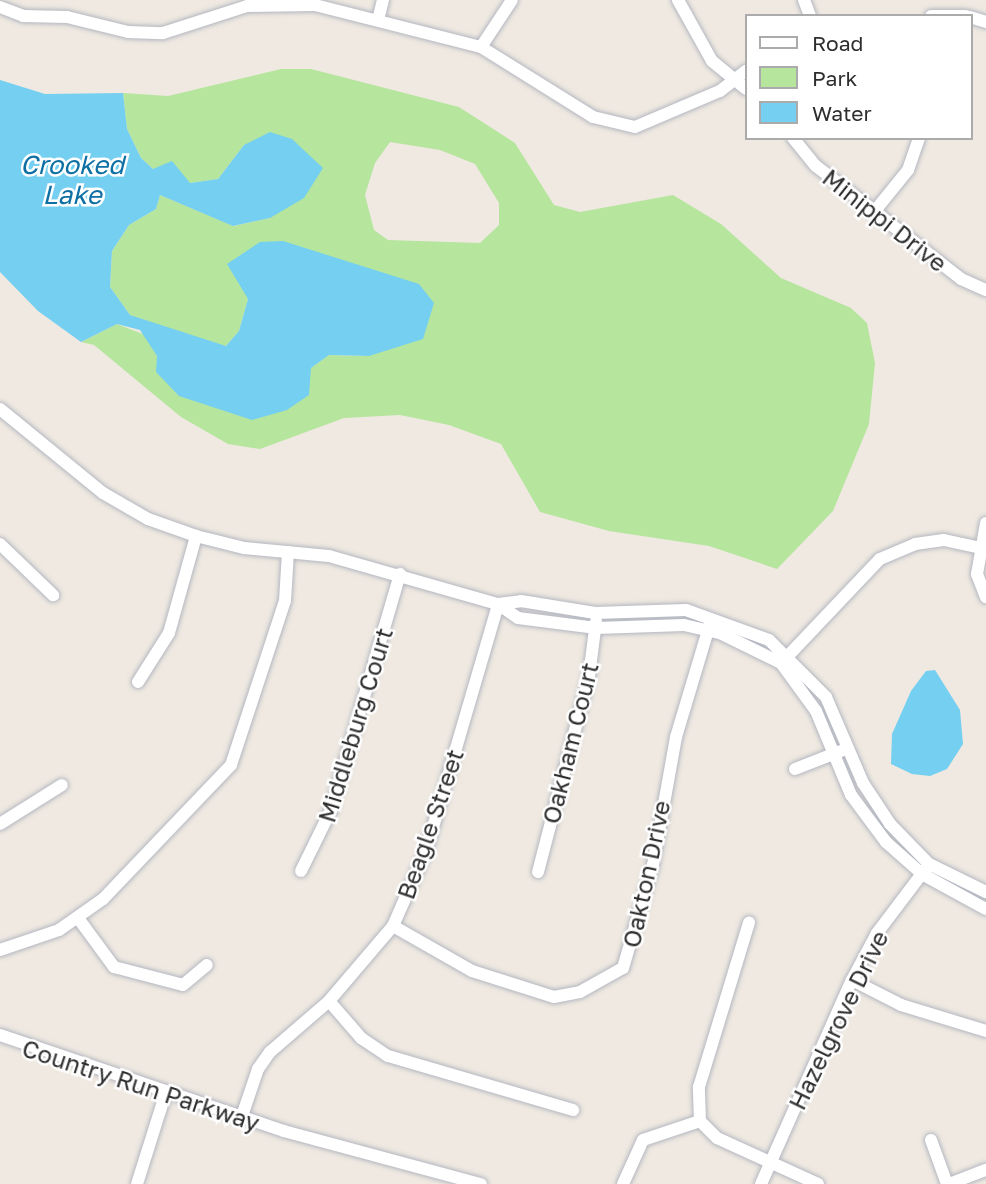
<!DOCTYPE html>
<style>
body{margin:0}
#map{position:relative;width:986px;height:1184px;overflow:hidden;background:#efe9e1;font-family:"Golos Text",sans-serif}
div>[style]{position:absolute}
.green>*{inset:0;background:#b6e59e}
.water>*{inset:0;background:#75cff0}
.roads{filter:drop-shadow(0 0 2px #b4b7c1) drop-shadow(0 0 2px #b4b7c1)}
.minor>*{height:12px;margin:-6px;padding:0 6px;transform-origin:6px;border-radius:6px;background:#fff}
span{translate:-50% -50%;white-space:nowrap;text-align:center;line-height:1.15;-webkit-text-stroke:5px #fff;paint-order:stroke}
.street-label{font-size:24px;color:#2e2e2e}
.water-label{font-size:26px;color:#0d6fa3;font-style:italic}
.legend{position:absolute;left:745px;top:14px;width:228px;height:126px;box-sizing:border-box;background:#fff;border:2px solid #ababab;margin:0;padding:9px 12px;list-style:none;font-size:21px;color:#2e2e2e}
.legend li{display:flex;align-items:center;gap:14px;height:35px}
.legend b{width:35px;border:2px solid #ababab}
</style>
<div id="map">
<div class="green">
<i style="clip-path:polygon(evenodd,281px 69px,311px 69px,459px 107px,515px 143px,554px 205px,580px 212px,673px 195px,721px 224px,781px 278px,851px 308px,867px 323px,875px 363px,869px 424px,833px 511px,777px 569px,709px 546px,609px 531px,540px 512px,501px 444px,449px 425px,400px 415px,344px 418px,260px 449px,228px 444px,181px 417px,94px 345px,81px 342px,117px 324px,148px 336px,157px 356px,311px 368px,329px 355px,369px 356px,248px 299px,239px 331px,226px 346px,184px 336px,130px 315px,110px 287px,112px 251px,129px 225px,156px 209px,160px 195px,234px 226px,270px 218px,244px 145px,218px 179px,190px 183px,153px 169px,141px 158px,127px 129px,123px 93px,168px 96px,281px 69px,390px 142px,440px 150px,475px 164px,499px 203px,499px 225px,480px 243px,388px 240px,374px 230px,365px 195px,375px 163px,390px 142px)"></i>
</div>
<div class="water">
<i style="clip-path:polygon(0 80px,45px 94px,123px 93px,127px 129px,141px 158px,153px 169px,172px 161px,190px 183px,218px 179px,244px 145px,270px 132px,292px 139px,323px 168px,304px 198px,270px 218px,233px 226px,160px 195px,156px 209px,129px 225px,112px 251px,110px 287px,130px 315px,226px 346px,239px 331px,248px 299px,227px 264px,260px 242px,283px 241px,419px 284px,434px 303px,423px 339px,369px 356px,329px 355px,311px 368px,309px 395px,287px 410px,252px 420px,179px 396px,156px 372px,157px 356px,140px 330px,117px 324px,81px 342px,38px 311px,0 272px)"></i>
<i style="clip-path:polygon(935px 670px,960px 710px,963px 744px,947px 769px,930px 776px,912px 774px,891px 764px,892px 734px,911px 691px,926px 671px)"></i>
</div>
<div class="roads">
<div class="minor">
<i style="left:678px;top:0;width:70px;rotate:60.9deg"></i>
<i style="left:712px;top:61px;width:44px;rotate:39.5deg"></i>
<i style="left:804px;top:0;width:17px;rotate:69deg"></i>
<i style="left:0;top:7px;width:25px;rotate:21deg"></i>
<i style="left:23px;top:16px;width:44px;rotate:1.3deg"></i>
<i style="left:67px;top:17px;width:63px;rotate:13.8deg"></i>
<i style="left:128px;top:32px;width:35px;rotate:2deg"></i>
<i style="left:163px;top:33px;width:88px;rotate:-17.8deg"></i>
<i style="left:247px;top:6px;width:68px;rotate:-0.8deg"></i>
<i style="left:315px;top:5px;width:171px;rotate:14.2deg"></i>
<i style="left:481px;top:47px;width:132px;rotate:32deg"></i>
<i style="left:593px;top:117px;width:43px;rotate:13.4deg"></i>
<i style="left:635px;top:127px;width:92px;rotate:-23deg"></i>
<i style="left:720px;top:91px;width:33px;rotate:-38deg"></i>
<i style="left:931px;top:16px;width:35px"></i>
<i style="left:970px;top:17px;width:17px;rotate:17deg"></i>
<i style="left:378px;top:20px;width:21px;rotate:-76deg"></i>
<i style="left:481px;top:47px;width:56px;rotate:-56.6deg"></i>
<i style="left:793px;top:138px;width:36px;rotate:51deg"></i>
<i style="left:816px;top:166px;width:184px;rotate:37.9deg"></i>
<i style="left:961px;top:279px;width:27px;rotate:24deg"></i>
<i style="left:874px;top:212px;width:54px;rotate:-51deg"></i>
<i style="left:908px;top:170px;width:34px;rotate:-71deg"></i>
<i style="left:0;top:409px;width:133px;rotate:39.2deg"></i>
<i style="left:103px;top:493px;width:52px;rotate:30deg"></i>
<i style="left:148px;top:519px;width:51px;rotate:19.5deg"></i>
<i style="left:196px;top:536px;width:49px;rotate:14deg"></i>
<i style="left:244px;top:548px;width:85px;rotate:5.4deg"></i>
<i style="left:329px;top:556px;width:176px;rotate:15.9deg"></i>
<i style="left:498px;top:604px;width:24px;rotate:35deg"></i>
<i style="left:518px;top:618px;width:79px;rotate:7.3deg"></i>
<i style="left:596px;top:628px;width:88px;rotate:-2deg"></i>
<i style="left:684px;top:625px;width:39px;rotate:13deg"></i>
<i style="left:722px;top:634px;width:66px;rotate:26.2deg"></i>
<i style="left:781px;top:663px;width:59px;rotate:53.9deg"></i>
<i style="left:816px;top:711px;width:91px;rotate:67.4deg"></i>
<i style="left:851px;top:795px;width:59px;rotate:53.3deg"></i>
<i style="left:886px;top:842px;width:48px;rotate:41.6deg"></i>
<i style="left:922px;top:874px;width:73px;rotate:28.7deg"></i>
<i style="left:986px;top:523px;width:52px;rotate:100deg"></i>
<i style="left:977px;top:574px;width:25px;rotate:69deg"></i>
<i style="left:0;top:544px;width:74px;rotate:43.9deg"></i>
<i style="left:498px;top:604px;width:23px;rotate:-7deg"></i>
<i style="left:521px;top:601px;width:75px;rotate:9.2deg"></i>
<i style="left:595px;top:613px;width:91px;rotate:-1.9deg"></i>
<i style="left:686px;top:610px;width:88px;rotate:19.9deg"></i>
<i style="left:769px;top:640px;width:81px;rotate:45deg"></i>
<i style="left:826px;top:697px;width:94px;rotate:66.7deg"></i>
<i style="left:863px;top:783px;width:49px;rotate:56.6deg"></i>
<i style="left:890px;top:824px;width:56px;rotate:45.7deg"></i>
<i style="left:929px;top:864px;width:64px;rotate:26.2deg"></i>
<i style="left:785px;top:659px;width:138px;rotate:-46.5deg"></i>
<i style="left:880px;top:559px;width:38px;rotate:-23deg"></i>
<i style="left:915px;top:544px;width:29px;rotate:-8deg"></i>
<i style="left:944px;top:540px;width:43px;rotate:12.1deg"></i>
<i style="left:138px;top:682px;width:58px;rotate:-57.7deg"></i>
<i style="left:169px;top:633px;width:101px;rotate:-74.4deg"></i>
<i style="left:795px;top:769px;width:49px;rotate:-21.4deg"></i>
<i style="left:0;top:824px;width:73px;rotate:-32.2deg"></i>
<i style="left:301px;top:871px;width:68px;rotate:-63.8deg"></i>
<i style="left:331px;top:810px;width:246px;rotate:-73.7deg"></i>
<i style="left:538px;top:872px;width:203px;rotate:-75.4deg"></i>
<i style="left:589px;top:676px;width:55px;rotate:-82.7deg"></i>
<i style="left:78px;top:918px;width:61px;rotate:53.7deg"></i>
<i style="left:114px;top:967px;width:71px;rotate:14.6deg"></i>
<i style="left:183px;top:985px;width:31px;rotate:-40deg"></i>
<i style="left:393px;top:926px;width:91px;rotate:29.7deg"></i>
<i style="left:472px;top:971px;width:86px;rotate:17.6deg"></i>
<i style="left:554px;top:997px;width:26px;rotate:-11deg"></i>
<i style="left:580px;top:992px;width:49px;rotate:-29.2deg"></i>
<i style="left:623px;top:968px;width:107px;rotate:-73.8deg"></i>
<i style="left:653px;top:865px;width:130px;rotate:-79.8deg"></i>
<i style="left:676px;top:737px;width:118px;rotate:-73.3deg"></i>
<i style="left:0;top:950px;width:62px;rotate:-18.7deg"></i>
<i style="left:59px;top:930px;width:54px;rotate:-35.2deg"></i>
<i style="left:103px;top:899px;width:185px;rotate:-46.3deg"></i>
<i style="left:231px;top:765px;width:173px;rotate:-71.8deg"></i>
<i style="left:285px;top:601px;width:49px;rotate:-86.5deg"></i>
<i style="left:852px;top:980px;width:55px;rotate:27deg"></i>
<i style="left:901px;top:1005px;width:89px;rotate:17deg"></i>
<i style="left:329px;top:1001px;width:49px;rotate:49.1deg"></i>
<i style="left:361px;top:1038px;width:32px;rotate:34deg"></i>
<i style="left:388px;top:1056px;width:193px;rotate:16.3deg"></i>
<i style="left:0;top:1035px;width:300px;rotate:18.7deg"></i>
<i style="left:284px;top:1131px;width:204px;rotate:15.1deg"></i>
<i style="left:242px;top:1116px;width:50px;rotate:-71.2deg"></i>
<i style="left:258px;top:1069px;width:21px;rotate:-55deg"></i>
<i style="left:270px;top:1052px;width:78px;rotate:-40.8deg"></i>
<i style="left:329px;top:1001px;width:99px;rotate:-49.5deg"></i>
<i style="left:393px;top:926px;width:82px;rotate:-66.3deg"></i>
<i style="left:426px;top:851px;width:257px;rotate:-73.7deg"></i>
<i style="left:700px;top:1121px;width:34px;rotate:-92deg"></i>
<i style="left:699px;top:1087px;width:172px;rotate:-73.1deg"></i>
<i style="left:700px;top:1121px;width:24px;rotate:45deg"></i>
<i style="left:717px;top:1138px;width:111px;rotate:24.5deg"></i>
<i style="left:931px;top:1140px;width:47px;rotate:70deg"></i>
<i style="left:137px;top:1184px;width:96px;rotate:-72.5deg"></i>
<i style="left:623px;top:1184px;width:48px;rotate:-65.6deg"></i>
<i style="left:643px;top:1140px;width:60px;rotate:-18.4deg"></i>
<i style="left:761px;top:1184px;width:223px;rotate:-66deg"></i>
<i style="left:852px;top:980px;width:53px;rotate:-62deg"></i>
<i style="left:877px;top:933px;width:83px;rotate:-52.9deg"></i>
<i style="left:949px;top:1184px;width:40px;rotate:-21deg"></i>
</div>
</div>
<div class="street-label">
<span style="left:885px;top:220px;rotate:38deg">Minippi Drive</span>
<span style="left:355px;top:725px;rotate:-73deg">Middleburg Court</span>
<span style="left:570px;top:743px;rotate:-76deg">Oakham Court</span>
<span style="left:430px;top:824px;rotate:-71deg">Beagle Street</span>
<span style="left:646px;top:874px;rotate:-78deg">Oakton Drive</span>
<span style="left:838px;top:1020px;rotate:-64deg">Hazelgrove Drive</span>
<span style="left:141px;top:1085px;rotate:18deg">Country Run Parkway</span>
</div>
<div class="water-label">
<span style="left:72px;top:180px">Crooked<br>Lake</span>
</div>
<ul class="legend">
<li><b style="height:9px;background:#fff"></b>Road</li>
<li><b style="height:19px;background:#b6e59e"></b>Park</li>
<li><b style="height:19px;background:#75cff0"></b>Water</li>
</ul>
</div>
